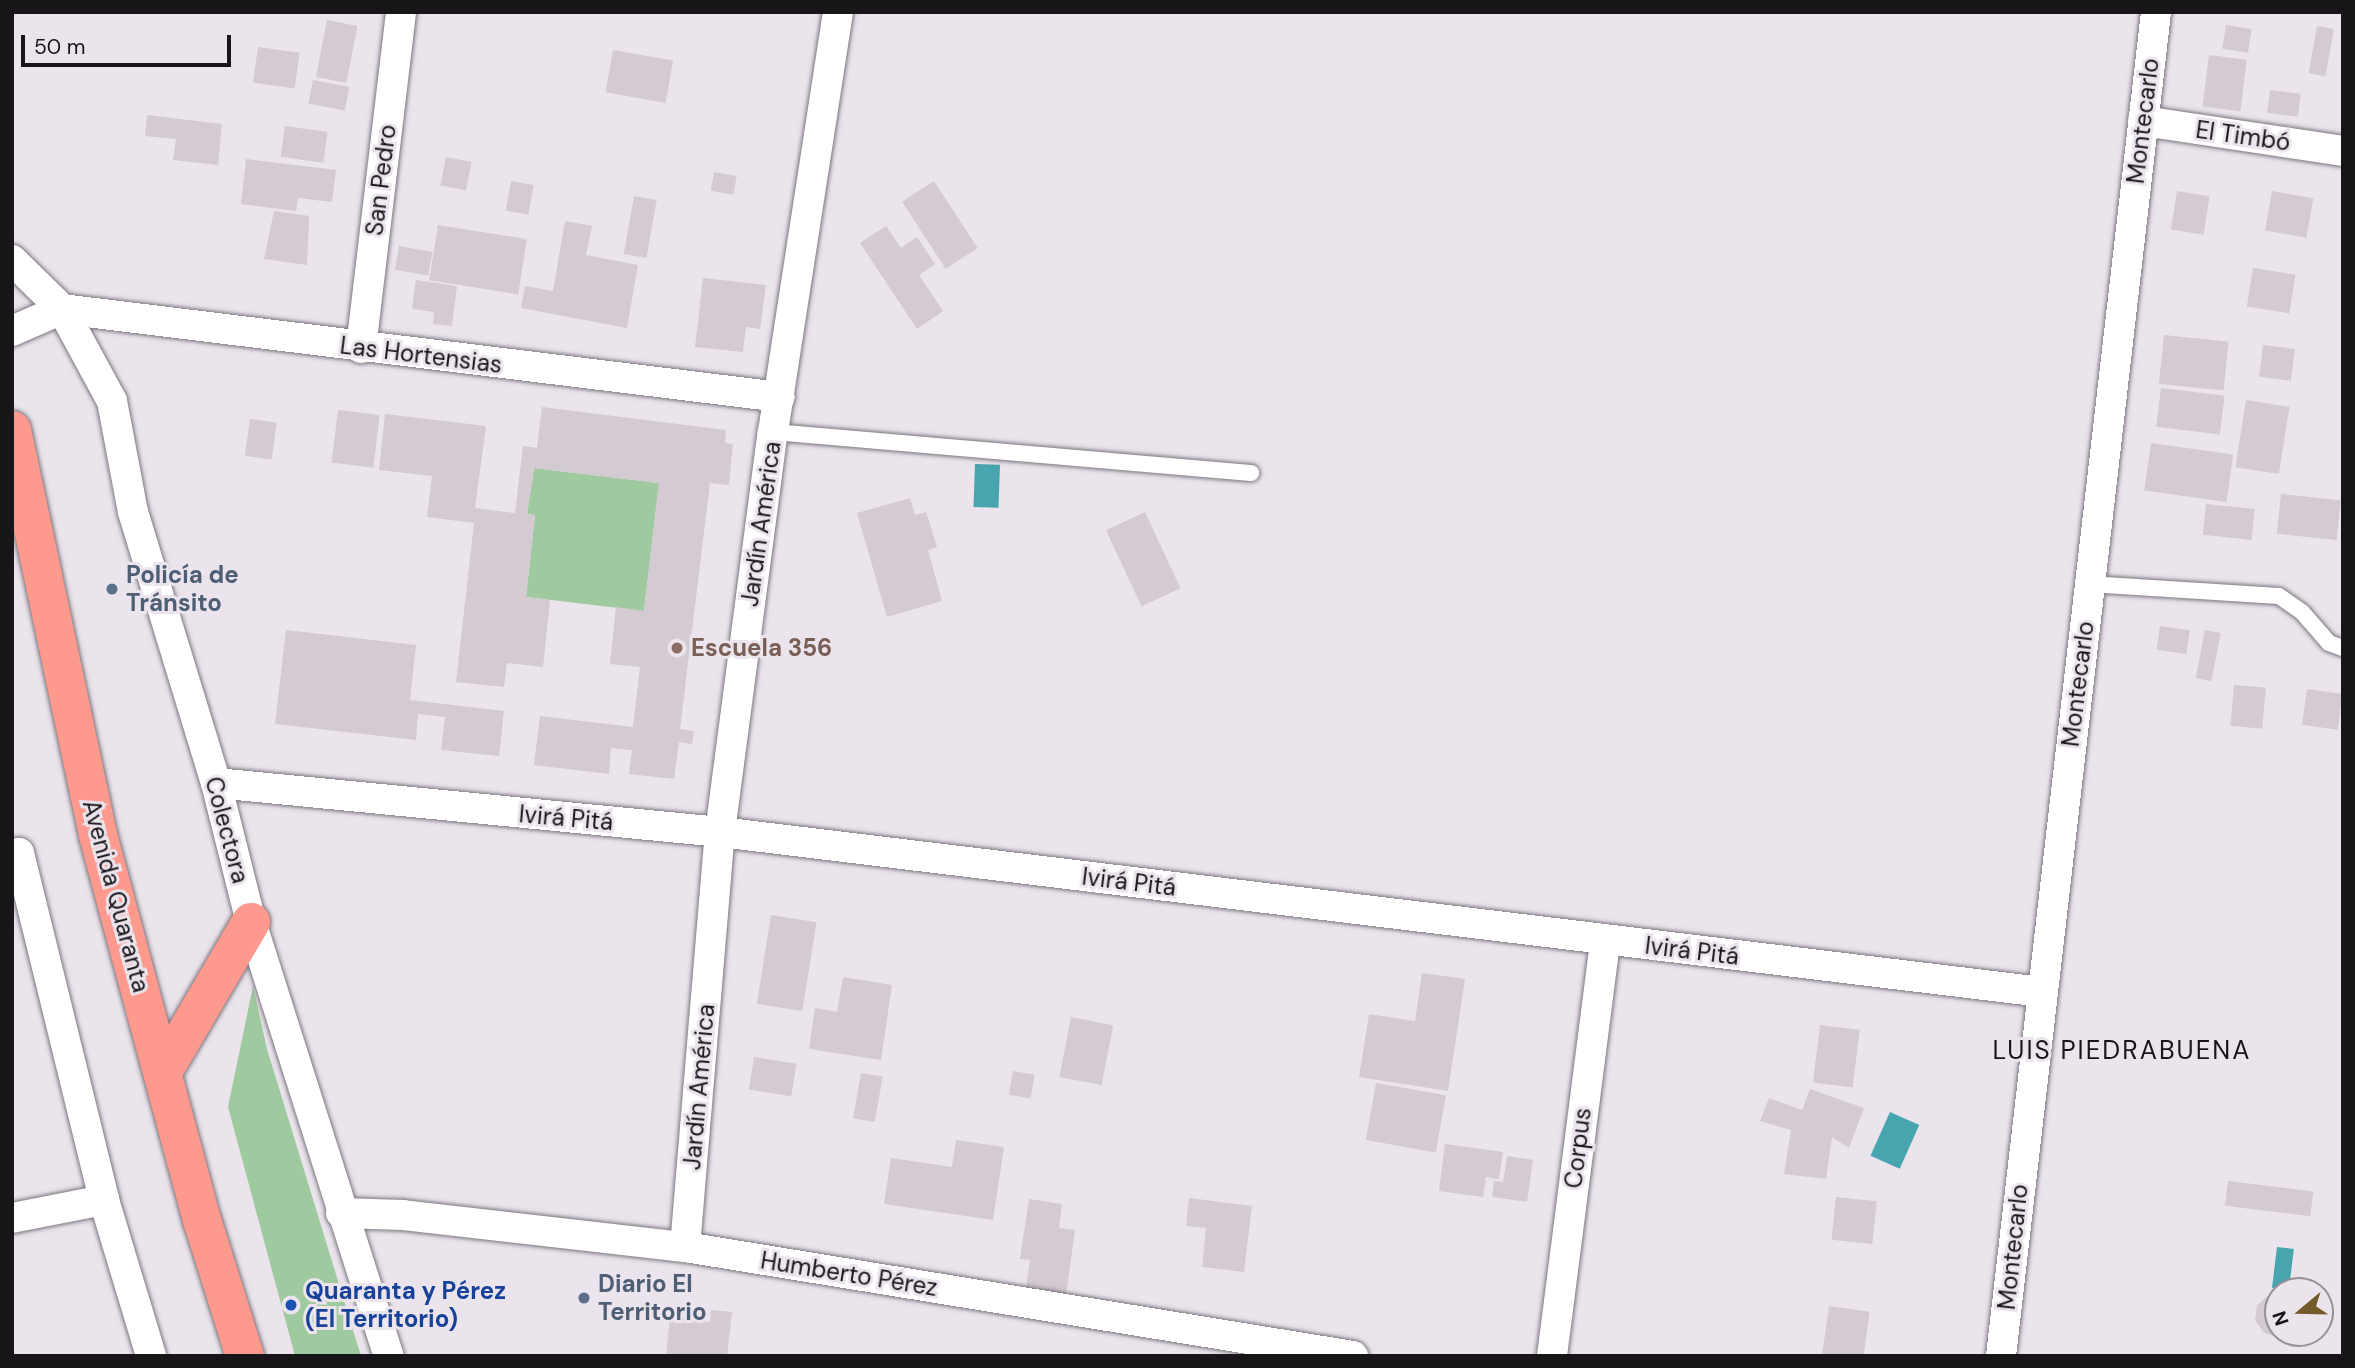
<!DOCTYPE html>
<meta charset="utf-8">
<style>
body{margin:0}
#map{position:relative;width:2355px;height:1368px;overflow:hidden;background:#ebe4ed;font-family:"DM Sans",sans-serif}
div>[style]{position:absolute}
.green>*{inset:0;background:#9fc99f}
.water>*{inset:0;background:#48a4ae;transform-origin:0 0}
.building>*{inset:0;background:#d3cad2;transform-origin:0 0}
.roads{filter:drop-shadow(0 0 2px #7c767e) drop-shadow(0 0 2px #7c767e)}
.lane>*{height:16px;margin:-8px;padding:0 8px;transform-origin:8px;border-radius:8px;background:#fff}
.street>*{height:30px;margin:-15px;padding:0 15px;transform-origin:15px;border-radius:15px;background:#fff}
.highway>*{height:38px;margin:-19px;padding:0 19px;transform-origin:19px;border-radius:19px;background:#fe998d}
.dots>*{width:19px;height:19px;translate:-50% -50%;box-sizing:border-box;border:4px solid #ebe4ed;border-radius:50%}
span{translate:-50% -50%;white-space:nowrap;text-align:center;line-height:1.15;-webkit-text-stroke:6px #ebe4ed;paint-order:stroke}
.street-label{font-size:24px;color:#171518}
.service-label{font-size:24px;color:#4e5e75;font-weight:700}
.left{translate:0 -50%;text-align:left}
.education-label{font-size:24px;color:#785e54;font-weight:700}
.transit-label{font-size:24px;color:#164399;font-weight:700}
.neighbourhood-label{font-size:26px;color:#171518;letter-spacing:2px}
.frame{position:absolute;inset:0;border:14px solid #171518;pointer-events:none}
.north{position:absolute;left:2264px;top:1277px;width:70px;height:70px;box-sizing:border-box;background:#ebe4ed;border:2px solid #969198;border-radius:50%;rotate:251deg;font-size:19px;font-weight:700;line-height:28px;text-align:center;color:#171518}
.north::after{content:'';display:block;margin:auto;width:24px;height:32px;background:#735a2b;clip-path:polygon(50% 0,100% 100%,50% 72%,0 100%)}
.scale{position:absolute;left:21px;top:35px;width:210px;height:32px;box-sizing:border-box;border:4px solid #171518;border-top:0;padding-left:9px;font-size:21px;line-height:24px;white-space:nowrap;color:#171518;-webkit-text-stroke:5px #ebe4ed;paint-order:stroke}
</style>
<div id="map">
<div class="green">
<i style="clip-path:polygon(534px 468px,659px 483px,644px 611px,526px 597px,535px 515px,527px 514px)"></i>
<i style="clip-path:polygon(253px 986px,267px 1049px,361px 1356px,295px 1356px,228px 1107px)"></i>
</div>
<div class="water">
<i style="left:975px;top:464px;width:25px;height:43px;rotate:2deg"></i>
<i style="left:1890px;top:1112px;width:32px;height:48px;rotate:24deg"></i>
<i style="left:2277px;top:1247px;width:17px;height:41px;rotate:7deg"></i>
</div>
<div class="building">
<i style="left:327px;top:20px;width:31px;height:58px;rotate:11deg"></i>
<i style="left:2226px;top:25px;width:26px;height:24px;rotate:9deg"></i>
<i style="left:2317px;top:26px;width:17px;height:48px;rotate:10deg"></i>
<i style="left:258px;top:47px;width:42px;height:36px;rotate:8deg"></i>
<i style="left:613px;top:50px;width:61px;height:43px;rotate:10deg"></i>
<i style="left:2209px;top:55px;width:38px;height:52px;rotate:7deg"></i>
<i style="left:313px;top:80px;width:37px;height:24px;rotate:11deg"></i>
<i style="left:2270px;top:90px;width:31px;height:23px;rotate:7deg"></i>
<i style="clip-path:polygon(147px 115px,222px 124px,218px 165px,173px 160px,176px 139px,145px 136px)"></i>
<i style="left:285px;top:126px;width:43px;height:31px;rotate:8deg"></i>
<i style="left:446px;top:157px;width:26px;height:29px;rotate:11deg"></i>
<i style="clip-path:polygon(246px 159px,336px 170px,332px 202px,298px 198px,296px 211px,241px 204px)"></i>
<i style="left:714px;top:172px;width:23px;height:19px;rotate:10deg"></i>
<i style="left:511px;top:181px;width:23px;height:30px;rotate:10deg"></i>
<i style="left:934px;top:181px;width:80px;height:38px;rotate:57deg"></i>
<i style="left:2177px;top:191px;width:33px;height:39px;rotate:9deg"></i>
<i style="left:2272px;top:191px;width:42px;height:40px;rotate:10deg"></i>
<i style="left:634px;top:196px;width:23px;height:59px;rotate:10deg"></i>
<i style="clip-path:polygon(274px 211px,309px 216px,307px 265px,264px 259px)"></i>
<i style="clip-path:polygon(565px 221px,592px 226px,586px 255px,638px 265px,627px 328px,521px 308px,525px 286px,553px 291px)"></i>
<i style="left:438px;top:225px;width:90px;height:56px;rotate:9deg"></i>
<i style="clip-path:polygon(886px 226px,901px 248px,917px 237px,935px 264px,919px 275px,943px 311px,917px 329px,860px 243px)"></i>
<i style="left:399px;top:246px;width:34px;height:24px;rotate:10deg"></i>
<i style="left:2253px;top:268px;width:43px;height:39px;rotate:9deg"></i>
<i style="clip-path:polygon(703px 278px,766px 285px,760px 329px,746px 327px,743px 352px,695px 347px)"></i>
<i style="clip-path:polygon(416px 280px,457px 286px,452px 326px,433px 324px,434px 312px,412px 309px)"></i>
<i style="left:2164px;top:335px;width:65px;height:49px;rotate:6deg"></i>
<i style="left:2263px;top:345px;width:32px;height:32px;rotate:7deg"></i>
<i style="left:2161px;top:388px;width:64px;height:39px;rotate:7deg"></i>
<i style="left:2246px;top:400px;width:44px;height:68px;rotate:9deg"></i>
<i style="clip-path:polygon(542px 407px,726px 430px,725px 443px,733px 444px,729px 485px,710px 483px,680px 729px,694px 731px,692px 744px,679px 742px,674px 779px,629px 774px,632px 750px,611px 748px,609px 774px,534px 765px,540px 716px,633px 727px,640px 667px,610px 664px,616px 607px,644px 611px,659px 483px,534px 468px,527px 514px,535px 515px,526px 597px,550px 600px,543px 667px,507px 663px,504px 687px,456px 682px,474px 523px,427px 517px,432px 476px,379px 470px,385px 414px,486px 426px,475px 508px,515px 513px,523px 446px,537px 448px)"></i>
<i style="left:338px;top:410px;width:42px;height:53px;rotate:7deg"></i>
<i style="left:250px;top:419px;width:27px;height:37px;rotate:8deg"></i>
<i style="left:2151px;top:443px;width:83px;height:48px;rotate:8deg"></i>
<i style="left:2281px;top:494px;width:60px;height:40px;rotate:6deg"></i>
<i style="clip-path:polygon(910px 498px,915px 515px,926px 512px,937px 547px,928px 550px,942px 601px,887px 617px,857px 513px)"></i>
<i style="left:2206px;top:504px;width:49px;height:31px;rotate:6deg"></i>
<i style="left:1145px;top:512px;width:84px;height:43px;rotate:65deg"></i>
<i style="left:2160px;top:626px;width:30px;height:24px;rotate:8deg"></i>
<i style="clip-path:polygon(286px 630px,416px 645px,410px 700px,504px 711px,499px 756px,441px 750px,445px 717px,418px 714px,416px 740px,275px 724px)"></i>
<i style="left:2205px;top:630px;width:16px;height:49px;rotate:11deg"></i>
<i style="left:2234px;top:685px;width:32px;height:41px;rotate:5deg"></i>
<i style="left:2307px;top:689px;width:36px;height:36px;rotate:8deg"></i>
<i style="left:771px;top:915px;width:46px;height:90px;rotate:9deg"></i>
<i style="clip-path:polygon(1422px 973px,1465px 979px,1448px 1091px,1359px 1077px,1369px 1014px,1415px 1021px)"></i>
<i style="clip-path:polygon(843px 977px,892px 985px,881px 1060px,809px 1049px,815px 1008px,837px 1012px)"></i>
<i style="left:1071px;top:1017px;width:43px;height:61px;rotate:11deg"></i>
<i style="left:1820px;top:1025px;width:40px;height:58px;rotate:7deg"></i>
<i style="left:754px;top:1057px;width:43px;height:33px;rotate:9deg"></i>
<i style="left:1013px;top:1071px;width:22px;height:24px;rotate:10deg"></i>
<i style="left:861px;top:1073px;width:22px;height:46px;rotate:10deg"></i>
<i style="left:1376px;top:1083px;width:71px;height:58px;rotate:10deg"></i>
<i style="clip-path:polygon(1810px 1089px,1864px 1108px,1849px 1148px,1832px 1137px,1826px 1179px,1784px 1174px,1791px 1130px,1760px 1121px,1769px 1098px,1802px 1110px)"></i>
<i style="clip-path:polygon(956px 1140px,1004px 1147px,993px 1220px,884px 1204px,891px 1158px,952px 1167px)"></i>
<i style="clip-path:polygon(1445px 1144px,1503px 1152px,1499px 1179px,1486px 1177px,1483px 1197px,1439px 1191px)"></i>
<i style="clip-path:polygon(1507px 1156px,1533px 1160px,1527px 1202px,1492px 1197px,1494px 1181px,1503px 1182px)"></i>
<i style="left:2228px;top:1181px;width:86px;height:25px;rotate:7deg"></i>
<i style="left:1836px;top:1197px;width:41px;height:43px;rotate:6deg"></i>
<i style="clip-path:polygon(1189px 1198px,1252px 1206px,1244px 1272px,1202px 1267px,1206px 1228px,1186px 1226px)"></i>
<i style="clip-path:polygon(1029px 1199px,1062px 1204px,1059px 1228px,1075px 1230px,1066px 1295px,1026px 1289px,1030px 1260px,1020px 1259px)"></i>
<i style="clip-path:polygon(2273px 1292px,2278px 1292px,2278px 1333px,2290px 1333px,2279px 1337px,2264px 1333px,2255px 1320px,2257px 1305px)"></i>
<i style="left:1829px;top:1306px;width:41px;height:50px;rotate:8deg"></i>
<i style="clip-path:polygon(711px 1310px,732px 1312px,727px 1356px,666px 1356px,670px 1317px,710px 1322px)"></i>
</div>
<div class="roads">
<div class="lane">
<i style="left:773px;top:432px;width:480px;rotate:4.9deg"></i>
<i style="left:2089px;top:584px;width:190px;rotate:3.6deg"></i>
<i style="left:2279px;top:596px;width:28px;rotate:35deg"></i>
<i style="left:2302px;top:612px;width:41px;rotate:48.9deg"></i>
<i style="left:2329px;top:643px;width:15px;rotate:20deg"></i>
</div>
<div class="street">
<i style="left:2143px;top:121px;width:202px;rotate:8.5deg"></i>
<i style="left:12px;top:260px;width:70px;rotate:44.4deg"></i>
<i style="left:62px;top:309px;width:105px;rotate:61.5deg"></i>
<i style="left:112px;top:401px;width:113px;rotate:79.3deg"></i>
<i style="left:133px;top:512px;width:283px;rotate:73deg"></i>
<i style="left:216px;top:783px;width:143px;rotate:75.9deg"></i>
<i style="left:251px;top:922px;width:455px;rotate:72.4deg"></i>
<i style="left:12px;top:331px;width:55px;rotate:-23.7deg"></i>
<i style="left:62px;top:309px;width:723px;rotate:6.99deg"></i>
<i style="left:361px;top:348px;width:338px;rotate:-83.2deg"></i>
<i style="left:216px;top:783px;width:506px;rotate:5.55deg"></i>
<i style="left:720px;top:832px;width:1332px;rotate:6.9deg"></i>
<i style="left:12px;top:854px;width:7px;rotate:-8deg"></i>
<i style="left:19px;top:853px;width:357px;rotate:76.2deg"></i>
<i style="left:104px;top:1200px;width:163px;rotate:73.2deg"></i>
<i style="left:341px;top:1213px;width:62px;rotate:1.8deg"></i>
<i style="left:403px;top:1215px;width:284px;rotate:6.5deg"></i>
<i style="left:685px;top:1247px;width:677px;rotate:9.27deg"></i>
<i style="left:12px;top:1218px;width:94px;rotate:-11.1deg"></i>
<i style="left:685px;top:1247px;width:416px;rotate:-85.2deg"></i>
<i style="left:720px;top:832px;width:403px;rotate:-82.5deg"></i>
<i style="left:773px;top:432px;width:425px;rotate:-81.2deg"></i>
<i style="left:1552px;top:1356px;width:418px;rotate:-82.7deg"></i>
<i style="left:2001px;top:1356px;width:1353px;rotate:-83.42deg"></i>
</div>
<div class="highway">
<i style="left:12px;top:430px;width:414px;rotate:78deg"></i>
<i style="left:98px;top:835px;width:402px;rotate:74.9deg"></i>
<i style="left:203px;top:1223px;width:139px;rotate:72.5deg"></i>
<i style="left:163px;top:1072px;width:174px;rotate:-59.6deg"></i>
</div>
</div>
<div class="dots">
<i style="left:112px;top:589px;background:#5c6f8a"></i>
<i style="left:677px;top:648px;background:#8d6e63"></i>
<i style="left:584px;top:1298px;background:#5c6f8a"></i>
<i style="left:291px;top:1305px;background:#1a4fb4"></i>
</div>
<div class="street-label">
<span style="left:2143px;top:121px;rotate:-83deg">Montecarlo</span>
<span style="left:2243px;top:136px;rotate:8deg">El Timbó</span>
<span style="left:381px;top:180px;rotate:-83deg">San Pedro</span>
<span style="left:421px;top:355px;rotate:7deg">Las Hortensias</span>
<span style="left:761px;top:524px;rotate:-82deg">Jardín América</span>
<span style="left:2078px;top:684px;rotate:-83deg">Montecarlo</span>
<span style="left:566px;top:818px;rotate:5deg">Ivirá Pitá</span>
<span style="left:227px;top:830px;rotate:75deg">Colectora</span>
<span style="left:1129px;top:882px;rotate:7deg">Ivirá Pitá</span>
<span style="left:116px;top:896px;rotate:75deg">Avenida Quaranta</span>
<span style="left:1692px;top:951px;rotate:7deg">Ivirá Pitá</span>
<span style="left:699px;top:1087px;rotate:-85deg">Jardín América</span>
<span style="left:1578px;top:1148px;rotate:-83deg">Corpus</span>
<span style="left:2013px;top:1247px;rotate:-84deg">Montecarlo</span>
<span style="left:849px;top:1274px;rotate:9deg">Humberto Pérez</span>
</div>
<div class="service-label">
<span class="left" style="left:126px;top:589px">Policía de<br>Tránsito</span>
<span class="left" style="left:598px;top:1298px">Diario El<br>Territorio</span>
</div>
<div class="education-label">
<span class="left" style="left:691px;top:648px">Escuela 356</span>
</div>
<div class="transit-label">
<span class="left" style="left:305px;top:1305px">Quaranta y Pérez<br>(El Territorio)</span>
</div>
<div class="neighbourhood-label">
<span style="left:2122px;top:1051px">LUIS PIEDRABUENA</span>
</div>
<div class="frame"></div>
<div class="north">N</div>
<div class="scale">50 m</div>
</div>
